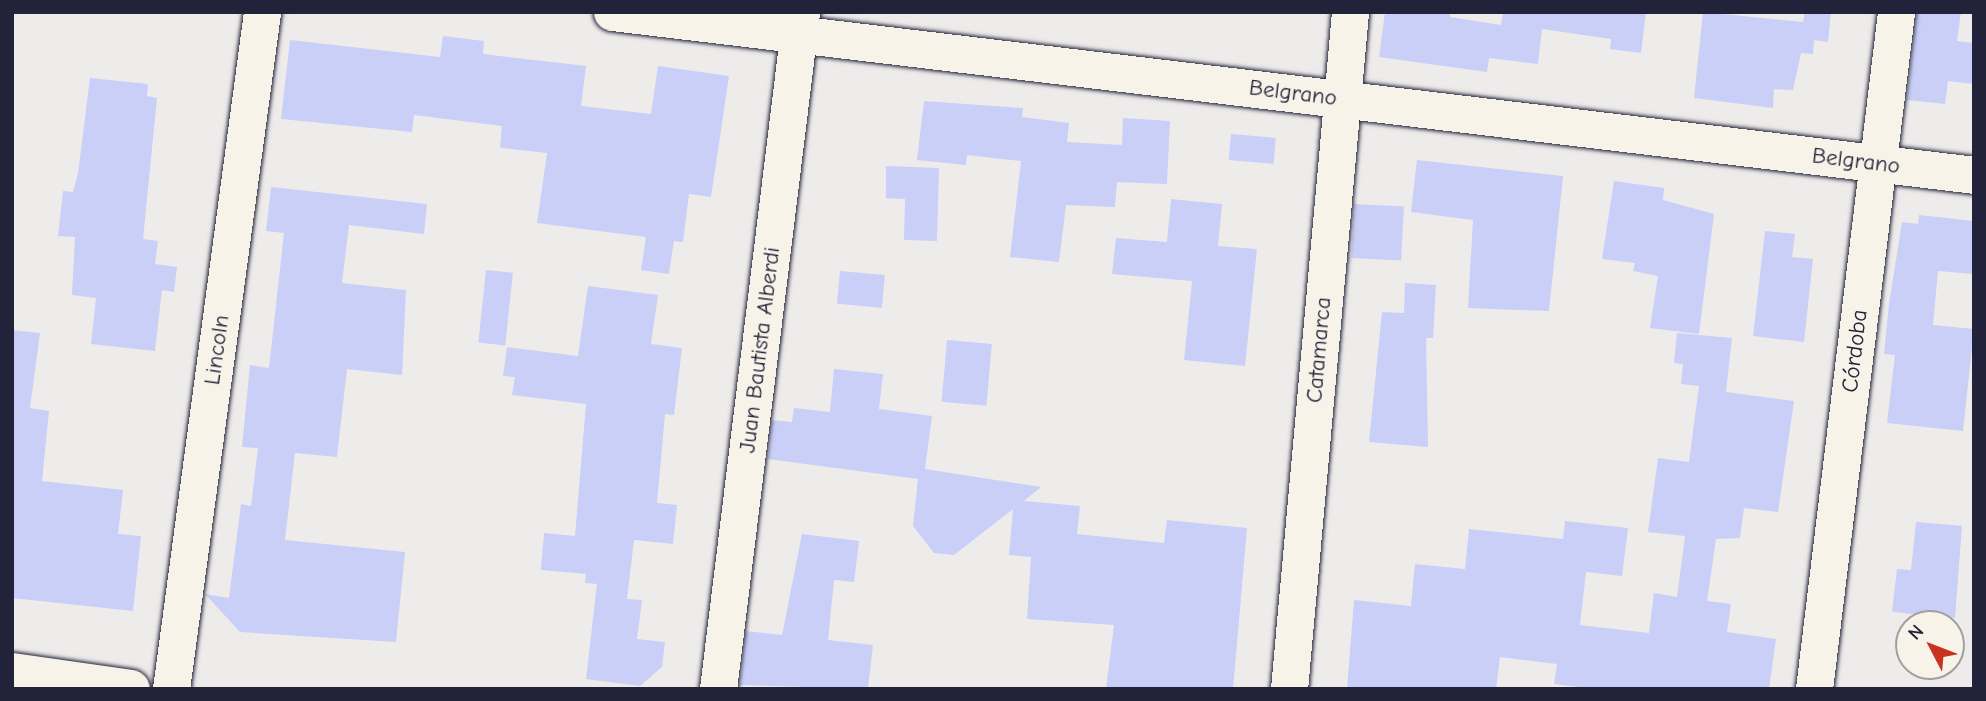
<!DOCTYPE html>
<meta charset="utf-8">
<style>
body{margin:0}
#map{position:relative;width:1986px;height:701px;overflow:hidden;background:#eeeceb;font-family:"Comic Neue",sans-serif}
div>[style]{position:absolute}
.building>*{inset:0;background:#c9cff7;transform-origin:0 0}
.roads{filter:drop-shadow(0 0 2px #22223b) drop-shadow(0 0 2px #22223b)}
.minor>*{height:37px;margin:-18.5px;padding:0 18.5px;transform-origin:18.5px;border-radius:18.5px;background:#f7f3e8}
.secondary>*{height:38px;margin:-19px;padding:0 19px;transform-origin:19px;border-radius:19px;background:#f7f3e8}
span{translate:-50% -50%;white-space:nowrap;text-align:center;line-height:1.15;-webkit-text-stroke:5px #f7f3e8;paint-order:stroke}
.street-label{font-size:23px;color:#22223b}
.frame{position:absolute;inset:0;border:14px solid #22223b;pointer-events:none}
.north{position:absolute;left:1895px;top:610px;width:70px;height:70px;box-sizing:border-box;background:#f7f3e8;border:2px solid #a29fa3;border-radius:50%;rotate:312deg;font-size:19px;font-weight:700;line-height:28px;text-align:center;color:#22223b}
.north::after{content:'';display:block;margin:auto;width:24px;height:32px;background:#c8321e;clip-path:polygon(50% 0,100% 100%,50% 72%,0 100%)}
</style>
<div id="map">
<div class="building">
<i style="clip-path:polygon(1385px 12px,1450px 12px,1450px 17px,1501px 25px,1503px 12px,1646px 12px,1641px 53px,1610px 49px,1611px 39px,1542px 29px,1538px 64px,1489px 58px,1487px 72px,1379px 57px)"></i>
<i style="clip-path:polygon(1703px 12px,1803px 22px,1805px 12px,1831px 12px,1828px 42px,1814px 40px,1813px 54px,1801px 53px,1793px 90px,1774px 89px,1773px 108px,1694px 98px)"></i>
<i style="clip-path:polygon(1917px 12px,1961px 12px,1957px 41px,1974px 43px,1974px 84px,1948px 81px,1945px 104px,1907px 100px)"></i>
<i style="clip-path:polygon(443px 36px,484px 41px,483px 54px,586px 66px,581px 106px,651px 114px,658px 66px,729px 76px,711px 197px,689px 194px,683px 242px,674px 241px,669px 274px,641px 270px,646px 237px,537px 223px,547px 153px,500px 148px,502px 126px,414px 115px,412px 132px,281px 119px,290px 40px,440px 57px)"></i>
<i style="clip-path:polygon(90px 78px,148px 84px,147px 96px,157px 98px,143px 239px,158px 241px,155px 264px,177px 267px,174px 292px,162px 290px,155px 351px,91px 344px,96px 298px,72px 295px,75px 237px,58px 236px,63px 191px,73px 192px,78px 173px)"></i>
<i style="clip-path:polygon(924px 101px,1023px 108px,1022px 117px,1069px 123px,1067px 142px,1122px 145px,1123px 118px,1170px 121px,1167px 184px,1117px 182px,1115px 207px,1066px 205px,1059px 262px,1010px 257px,1021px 161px,967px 155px,966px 165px,917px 160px)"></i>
<i style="left:1231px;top:134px;width:45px;height:26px;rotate:5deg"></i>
<i style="clip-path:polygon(1417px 160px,1563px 176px,1549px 311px,1468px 308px,1473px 220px,1411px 212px)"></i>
<i style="clip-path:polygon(886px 166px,939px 168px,937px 241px,904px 240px,905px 199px,886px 198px)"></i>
<i style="clip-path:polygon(1614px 181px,1664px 188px,1663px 200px,1714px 214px,1699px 334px,1650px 328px,1658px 276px,1633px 271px,1635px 263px,1602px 259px)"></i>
<i style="clip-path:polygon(271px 187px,427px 204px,424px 234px,349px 225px,342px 283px,406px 290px,402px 375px,347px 369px,337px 457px,295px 453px,285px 540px,405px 552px,396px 642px,240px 632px,205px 594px,229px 598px,241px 504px,251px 506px,258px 448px,242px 447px,250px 365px,269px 368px,284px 233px,266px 231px)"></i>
<i style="clip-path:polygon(1171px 199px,1222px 204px,1218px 246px,1257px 249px,1245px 366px,1184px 360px,1192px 281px,1112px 274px,1116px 238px,1167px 242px)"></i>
<i style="left:1354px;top:204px;width:50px;height:54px;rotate:3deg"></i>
<i style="clip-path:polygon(1919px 215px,1974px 221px,1974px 274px,1938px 271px,1933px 325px,1974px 329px,1963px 431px,1887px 423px,1895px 355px,1884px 354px,1889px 304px,1902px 222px,1918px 224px)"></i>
<i style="clip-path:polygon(1765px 231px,1795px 234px,1792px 257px,1813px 259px,1804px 342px,1753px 336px)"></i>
<i style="left:486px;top:270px;width:27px;height:73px;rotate:6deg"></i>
<i style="left:840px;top:271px;width:45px;height:33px;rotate:5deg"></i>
<i style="clip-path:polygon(1405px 283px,1436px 285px,1433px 338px,1426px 338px,1428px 447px,1369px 442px,1382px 312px,1404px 313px)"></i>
<i style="clip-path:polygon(588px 286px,658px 295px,651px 344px,682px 348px,674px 415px,665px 414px,657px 503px,677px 505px,673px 544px,634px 540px,627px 599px,642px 600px,637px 639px,665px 642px,662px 667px,640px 686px,586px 679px,597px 584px,585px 583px,586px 574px,541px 570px,544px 533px,575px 536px,586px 404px,512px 395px,515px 377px,503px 376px,507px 347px,578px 356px)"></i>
<i style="clip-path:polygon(12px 330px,40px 333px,30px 408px,49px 411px,42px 481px,123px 490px,118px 534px,141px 536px,133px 611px,12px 598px)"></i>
<i style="clip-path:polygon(1677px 333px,1732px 338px,1726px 392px,1794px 401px,1778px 512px,1744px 508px,1740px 538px,1716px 539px,1707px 601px,1731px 604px,1727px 632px,1776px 639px,1769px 689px,1594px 689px,1554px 684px,1557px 664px,1500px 657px,1496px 689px,1347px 689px,1354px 600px,1411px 606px,1415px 564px,1465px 569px,1469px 529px,1563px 539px,1565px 521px,1628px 528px,1622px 576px,1586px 572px,1580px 625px,1649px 633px,1654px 593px,1677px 597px,1685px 536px,1648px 532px,1658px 458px,1689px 462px,1699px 386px,1681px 384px,1683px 364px,1674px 363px)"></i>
<i style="left:947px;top:340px;width:45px;height:62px;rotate:5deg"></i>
<i style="clip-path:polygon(834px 369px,883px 374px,879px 409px,932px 416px,925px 469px,1041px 487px,1024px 501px,1080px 506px,1077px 534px,1164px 543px,1167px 520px,1247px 528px,1233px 689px,1106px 689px,1114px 625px,1027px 619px,1031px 557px,1009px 555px,1013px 509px,954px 555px,934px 553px,913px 526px,918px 479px,768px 459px,772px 420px,792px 422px,794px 408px,830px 412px)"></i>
<i style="clip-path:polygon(1916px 522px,1962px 526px,1955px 618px,1892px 612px,1897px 569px,1911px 570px)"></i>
<i style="clip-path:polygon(802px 534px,859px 541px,854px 582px,834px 580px,828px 640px,873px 645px,868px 689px,740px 685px,746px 631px,782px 635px)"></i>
</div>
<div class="roads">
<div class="minor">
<i style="left:612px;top:12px;width:1372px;rotate:6.82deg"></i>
<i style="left:171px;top:689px;width:683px;rotate:-82.34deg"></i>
<i style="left:718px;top:689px;width:682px;rotate:-83.01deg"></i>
<i style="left:1289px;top:689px;width:680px;rotate:-84.85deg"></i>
<i style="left:1814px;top:689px;width:682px;rotate:-83.09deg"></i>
</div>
<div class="secondary">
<i style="left:12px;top:672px;width:120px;rotate:8.1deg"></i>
</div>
</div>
<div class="street-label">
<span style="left:1293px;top:93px;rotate:7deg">Belgrano</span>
<span style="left:1856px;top:161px;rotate:7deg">Belgrano</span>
<span style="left:217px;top:350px;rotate:-82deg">Lincoln</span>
<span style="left:760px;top:350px;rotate:-83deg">Juan Bautista Alberdi</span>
<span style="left:1319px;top:350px;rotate:-85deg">Catamarca</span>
<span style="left:1855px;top:351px;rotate:-83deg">Córdoba</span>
</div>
<div class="frame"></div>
<div class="north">N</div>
</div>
